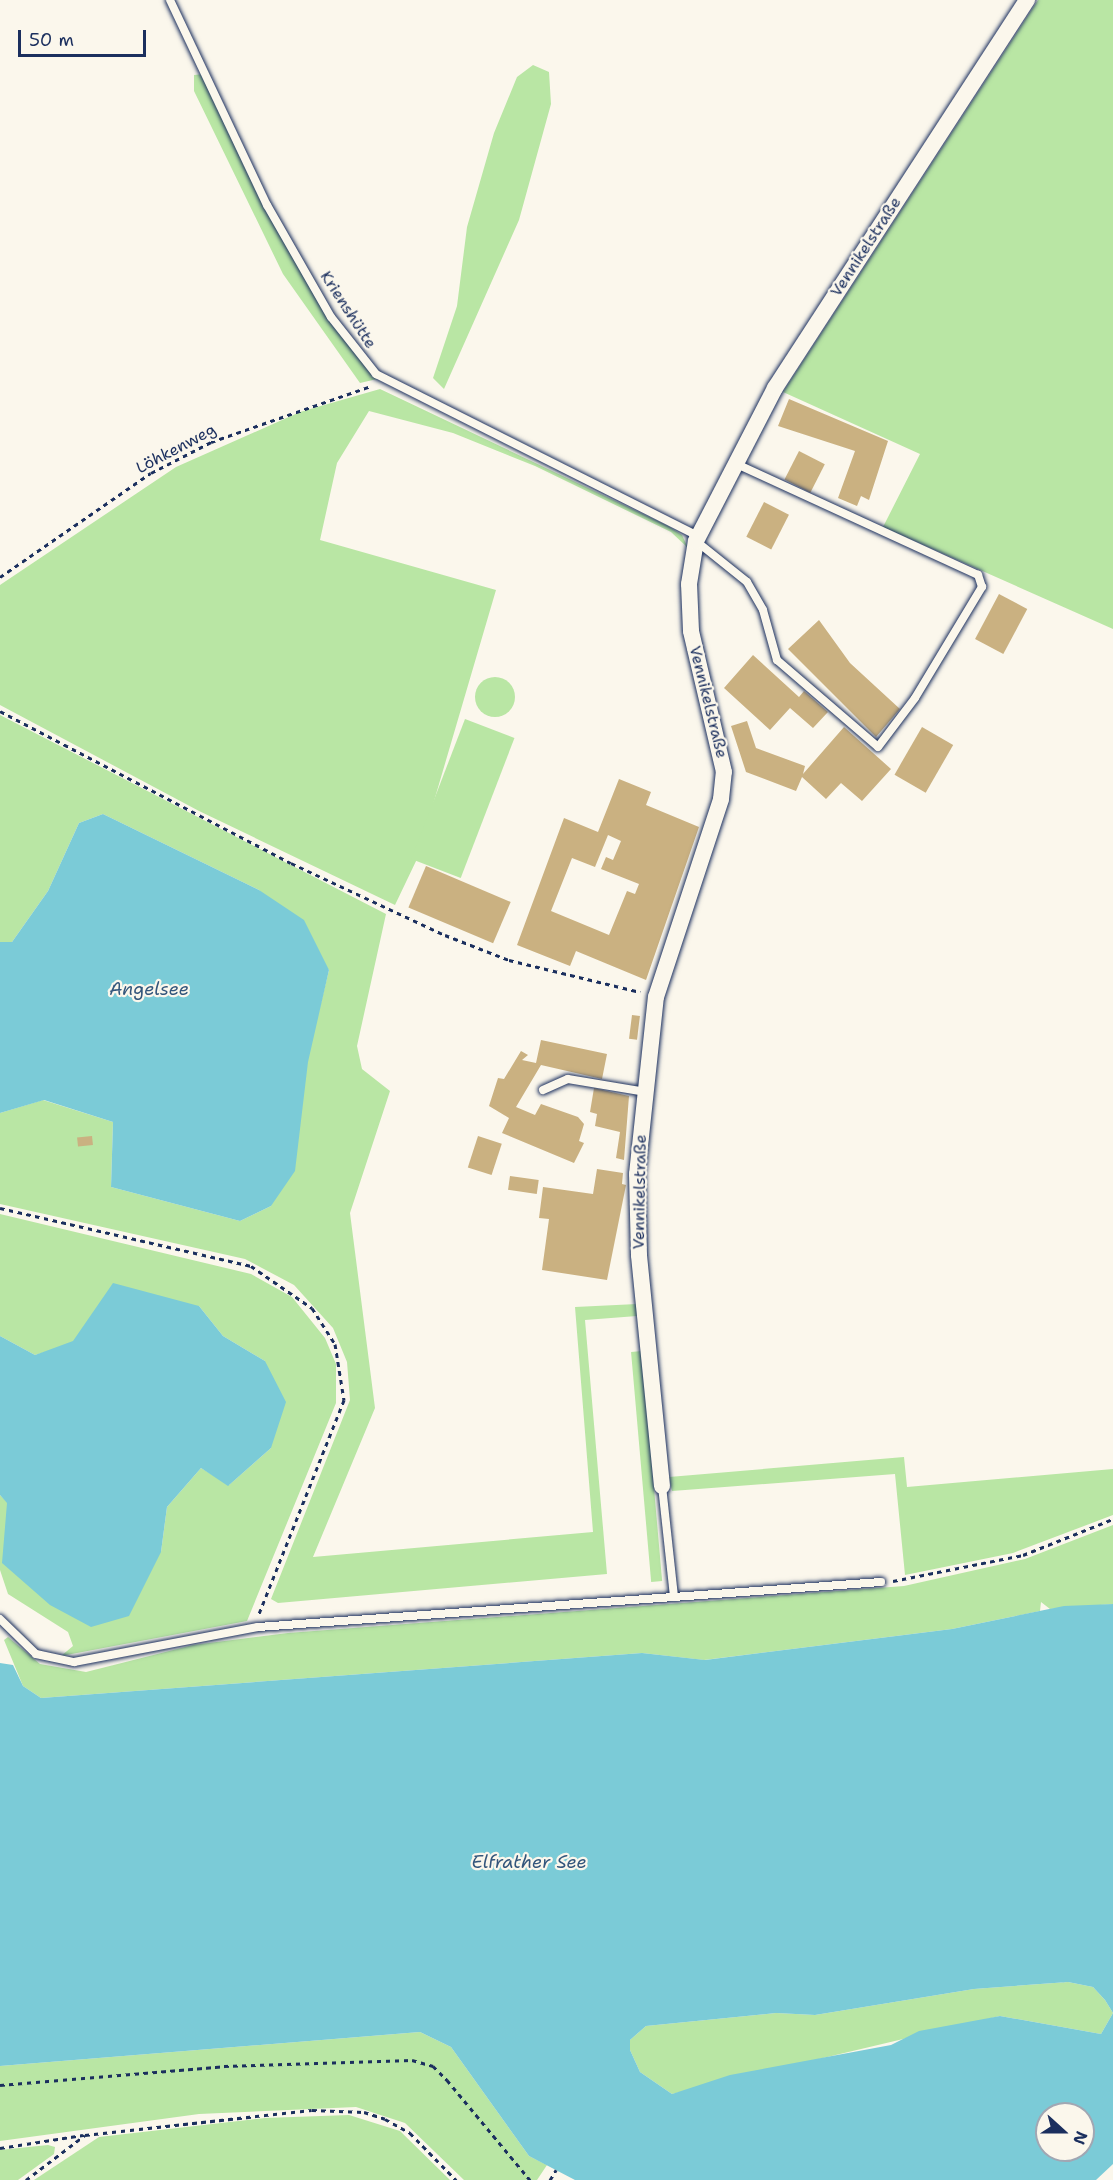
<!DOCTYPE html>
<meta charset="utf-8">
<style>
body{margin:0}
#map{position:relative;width:1113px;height:2180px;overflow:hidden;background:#fbf7ec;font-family:"Shantell Sans",sans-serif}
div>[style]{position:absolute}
.green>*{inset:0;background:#b9e6a4;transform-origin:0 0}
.round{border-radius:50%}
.water>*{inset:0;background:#7bcbd7}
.building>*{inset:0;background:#cab181;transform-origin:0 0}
.path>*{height:3px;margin-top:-1.5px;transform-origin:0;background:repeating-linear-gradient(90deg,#1b2f5e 0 4.5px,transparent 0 9px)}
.roads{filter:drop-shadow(0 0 2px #1b2f5e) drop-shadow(0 0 2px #1b2f5e)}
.lane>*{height:8px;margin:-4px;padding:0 4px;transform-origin:4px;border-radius:4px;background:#fbf7ec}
.street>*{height:16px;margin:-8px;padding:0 8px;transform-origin:8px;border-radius:8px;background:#fbf7ec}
span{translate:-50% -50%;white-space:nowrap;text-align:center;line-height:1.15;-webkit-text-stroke:4.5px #fbf7ec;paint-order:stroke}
.street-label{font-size:16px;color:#1b2f5e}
.water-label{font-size:18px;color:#33567c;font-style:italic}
.north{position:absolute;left:1035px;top:2102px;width:60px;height:60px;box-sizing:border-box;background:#fbf7ec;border:2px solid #a1a7b3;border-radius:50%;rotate:111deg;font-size:16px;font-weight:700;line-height:24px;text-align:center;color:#1b2f5e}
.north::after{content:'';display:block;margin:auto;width:21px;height:27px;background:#1b2f5e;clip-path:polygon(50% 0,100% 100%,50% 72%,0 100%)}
.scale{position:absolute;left:18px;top:30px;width:128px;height:27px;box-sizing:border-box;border:3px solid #1b2f5e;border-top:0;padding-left:8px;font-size:18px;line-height:21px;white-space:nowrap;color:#1b2f5e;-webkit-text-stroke:4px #fbf7ec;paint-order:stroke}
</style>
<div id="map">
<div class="green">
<i style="clip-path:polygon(1038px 0,1113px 0,1113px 629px,883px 527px,920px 454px,783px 392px)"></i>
<i style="clip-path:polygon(533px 65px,549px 72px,551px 104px,519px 220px,444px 389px,433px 378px,457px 306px,467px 227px,494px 133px,517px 77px)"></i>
<i style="clip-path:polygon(203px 74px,252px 181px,329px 318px,377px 379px,360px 383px,283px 274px,194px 91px,194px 75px)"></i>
<i style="clip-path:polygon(380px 389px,668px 526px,682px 535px,688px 548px,671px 532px,535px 466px,453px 433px,369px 411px,337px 463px,320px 540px,496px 590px,417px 859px,395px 905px,199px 811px,0 705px,0 585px,176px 467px,300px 412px)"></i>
<i class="round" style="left:475px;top:677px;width:40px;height:40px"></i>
<i style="clip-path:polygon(0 715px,386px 914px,357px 1046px,362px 1069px,390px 1091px,350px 1213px,375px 1408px,313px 1557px,593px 1532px,575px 1307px,637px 1304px,637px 1316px,585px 1320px,607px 1574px,278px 1603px,271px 1599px,350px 1400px,347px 1362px,333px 1328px,294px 1285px,245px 1259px,0 1204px,0 1113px,43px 1100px,113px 1122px,111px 1187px,240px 1221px,271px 1206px,329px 970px,259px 890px,103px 814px,79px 823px,48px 891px,12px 942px,0 942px)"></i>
<i style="left:465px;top:719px;width:53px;height:150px;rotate:21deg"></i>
<i style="clip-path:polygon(0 1214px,251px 1274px,292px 1297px,325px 1338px,336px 1364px,336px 1403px,247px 1621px,61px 1656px,73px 1646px,68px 1632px,8px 1594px,0 1570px,0 1495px,7px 1502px,161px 1552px,167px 1507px,201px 1468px,229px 1485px,271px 1448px,265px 1361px,223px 1336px,199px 1306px,35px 1355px,0 1336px)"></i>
<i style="left:642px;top:1351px;width:231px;height:11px;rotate:85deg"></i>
<i style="clip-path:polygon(904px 1457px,907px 1487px,1113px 1469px,1113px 1515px,1013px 1553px,905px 1575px,895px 1474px,672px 1491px,669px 1477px)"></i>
<i style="clip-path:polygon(1113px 1525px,1113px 1604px,1050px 1609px,1041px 1602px,1040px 1611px,952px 1629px,704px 1660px,642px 1653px,41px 1698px,23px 1686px,4px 1640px,8px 1637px,40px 1664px,86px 1672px,193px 1645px,288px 1633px,904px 1586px,1025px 1559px)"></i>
<i style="clip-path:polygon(1068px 1982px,1093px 1987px,1105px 2000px,1113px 2013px,1101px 2034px,1000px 2016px,672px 2094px,640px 2072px,630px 2050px,630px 2040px,646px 2026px,776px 2013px,815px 2015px,974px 1989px)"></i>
<i style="clip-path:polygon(420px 2032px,451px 2047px,529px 2156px,547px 2165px,537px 2180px,464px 2180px,405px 2123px,356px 2107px,199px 2114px,0 2141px,0 2066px)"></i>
<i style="clip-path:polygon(349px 2115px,400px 2131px,450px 2180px,34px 2180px,99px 2137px,265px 2118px)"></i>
<i style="clip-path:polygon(48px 2145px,55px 2147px,54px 2154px,18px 2180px,0 2180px,0 2150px)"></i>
</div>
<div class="water">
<i style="clip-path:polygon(103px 814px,259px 890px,304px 920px,329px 970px,308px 1062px,295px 1171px,271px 1206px,240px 1221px,111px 1187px,113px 1122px,44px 1100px,0 1113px,0 942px,12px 942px,48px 891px,79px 823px)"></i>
<i style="clip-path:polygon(113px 1283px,199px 1306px,223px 1336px,265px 1361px,286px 1402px,271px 1448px,228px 1486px,201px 1468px,167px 1507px,161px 1552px,129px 1616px,91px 1627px,50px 1605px,2px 1563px,7px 1503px,0 1495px,0 1336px,35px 1355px,73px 1341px)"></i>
<i style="clip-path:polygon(evenodd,1113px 1604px,1113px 2164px,1096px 2180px,575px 2180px,529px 2156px,451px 2047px,420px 2032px,0 2066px,0 1663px,13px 1665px,23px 1686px,41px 1698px,642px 1653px,705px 1660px,952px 1629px,1064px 1606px,1113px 1604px,1068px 1982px,1093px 1987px,1105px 2000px,1113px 2013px,1101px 2034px,1000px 2016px,919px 2031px,891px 2045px,730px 2075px,672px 2094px,640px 2072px,630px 2050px,630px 2040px,646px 2026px,776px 2013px,815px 2015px,974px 1989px,1068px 1982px,1113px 1604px,1047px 2114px,1083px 2114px,1083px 2150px,1047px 2150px,1047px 2114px)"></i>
</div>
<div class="building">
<i style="clip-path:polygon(789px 399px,888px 441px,869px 500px,861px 496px,857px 506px,838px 498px,855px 451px,778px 426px)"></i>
<i style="left:799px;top:451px;width:29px;height:32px;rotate:27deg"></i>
<i style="left:764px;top:502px;width:28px;height:39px;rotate:27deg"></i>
<i style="left:999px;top:594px;width:32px;height:51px;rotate:28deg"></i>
<i style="clip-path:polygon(819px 620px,850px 663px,900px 709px,876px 737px,788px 649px)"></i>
<i style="clip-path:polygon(753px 655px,799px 697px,804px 691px,828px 712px,813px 728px,790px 708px,770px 730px,724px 688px)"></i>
<i style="clip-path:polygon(747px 721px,756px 748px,805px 766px,803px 774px,844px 727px,891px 769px,862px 801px,841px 783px,826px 799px,802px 777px,796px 791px,746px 772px,731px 726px)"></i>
<i style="left:922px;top:727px;width:36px;height:55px;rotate:30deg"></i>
<i style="clip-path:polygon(evenodd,619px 779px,651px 792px,646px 805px,699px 827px,646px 980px,576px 951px,570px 966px,517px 945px,564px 818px,598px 832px,619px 779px,608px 835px,621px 841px,613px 860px,606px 857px,601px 869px,639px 884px,635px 894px,627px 891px,609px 935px,551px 911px,572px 858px,595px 867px,608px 835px)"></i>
<i style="left:426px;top:866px;width:92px;height:45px;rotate:23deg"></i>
<i style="left:632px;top:1015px;width:8px;height:24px;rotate:7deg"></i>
<i style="clip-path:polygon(541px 1040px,607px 1054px,602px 1079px,541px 1065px,516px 1107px,535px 1115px,541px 1104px,578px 1117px,584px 1124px,579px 1141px,584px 1143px,574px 1163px,502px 1133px,509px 1118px,489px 1106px,498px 1078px,504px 1079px,521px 1051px,528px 1055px,522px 1060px,536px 1063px)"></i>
<i style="clip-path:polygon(594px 1088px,629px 1096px,624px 1160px,616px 1158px,620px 1132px,595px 1126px,597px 1114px,590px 1112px)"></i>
<i style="left:92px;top:1136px;width:9px;height:15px;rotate:84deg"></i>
<i style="left:478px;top:1136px;width:25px;height:33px;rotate:18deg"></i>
<i style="clip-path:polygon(597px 1169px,623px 1173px,622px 1184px,626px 1185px,607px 1280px,542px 1270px,549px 1219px,539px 1218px,543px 1187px,593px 1194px)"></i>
<i style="left:510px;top:1176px;width:29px;height:14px;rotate:8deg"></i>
</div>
<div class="path">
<i style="left:0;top:577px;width:183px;rotate:-34.6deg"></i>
<i style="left:151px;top:473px;width:68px;rotate:-27.3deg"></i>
<i style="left:211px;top:442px;width:170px;rotate:-19.3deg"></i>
<i style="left:0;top:711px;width:328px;rotate:27.6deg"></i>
<i style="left:291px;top:863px;width:170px;rotate:25.1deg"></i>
<i style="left:445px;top:935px;width:69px;rotate:21.3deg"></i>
<i style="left:509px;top:960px;width:135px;rotate:13.7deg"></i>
<i style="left:0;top:1208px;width:258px;rotate:13deg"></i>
<i style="left:251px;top:1266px;width:74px;rotate:34.5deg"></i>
<i style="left:312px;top:1308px;width:43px;rotate:57.4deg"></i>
<i style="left:335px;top:1344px;width:57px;rotate:80.9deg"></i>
<i style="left:344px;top:1400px;width:230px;rotate:111.7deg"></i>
<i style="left:893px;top:1581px;width:133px;rotate:-11.3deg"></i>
<i style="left:1023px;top:1555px;width:97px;rotate:-21.8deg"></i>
<i style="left:0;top:2085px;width:225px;rotate:-4.8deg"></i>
<i style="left:224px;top:2066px;width:188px;rotate:-1.8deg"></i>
<i style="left:412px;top:2060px;width:22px;rotate:16deg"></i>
<i style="left:433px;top:2066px;width:20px;rotate:45deg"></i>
<i style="left:447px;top:2080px;width:130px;rotate:50.3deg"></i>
<i style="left:0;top:2148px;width:84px;rotate:-8.9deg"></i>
<i style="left:26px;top:2180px;width:74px;rotate:-37.3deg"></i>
<i style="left:85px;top:2135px;width:228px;rotate:-6.3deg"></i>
<i style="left:312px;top:2110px;width:52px;rotate:2.2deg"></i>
<i style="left:364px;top:2112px;width:22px;rotate:18deg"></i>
<i style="left:385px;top:2119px;width:29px;rotate:29deg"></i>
<i style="left:410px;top:2133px;width:66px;rotate:45.6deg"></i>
<i style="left:550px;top:2180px;width:12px;rotate:-59deg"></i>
</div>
<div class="roads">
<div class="lane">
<i style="left:170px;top:0;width:227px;rotate:64.7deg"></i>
<i style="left:267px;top:205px;width:129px;rotate:60.3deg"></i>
<i style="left:331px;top:317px;width:73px;rotate:51.7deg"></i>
<i style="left:376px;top:374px;width:360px;rotate:26.7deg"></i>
<i style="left:696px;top:541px;width:65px;rotate:38.8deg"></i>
<i style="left:747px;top:582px;width:32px;rotate:60deg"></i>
<i style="left:763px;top:610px;width:52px;rotate:74.4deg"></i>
<i style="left:777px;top:660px;width:133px;rotate:40.7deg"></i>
<i style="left:878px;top:747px;width:61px;rotate:-52.9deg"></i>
<i style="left:915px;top:698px;width:130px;rotate:-58.9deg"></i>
<i style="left:982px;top:587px;width:13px;rotate:-108deg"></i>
<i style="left:978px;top:575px;width:268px;rotate:-155.3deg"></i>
<i style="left:543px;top:1090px;width:27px;rotate:-24deg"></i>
<i style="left:568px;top:1079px;width:79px;rotate:9.5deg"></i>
<i style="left:662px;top:1486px;width:111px;rotate:83.8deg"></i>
<i style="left:0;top:1619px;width:50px;rotate:44.2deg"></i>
<i style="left:36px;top:1654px;width:39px;rotate:12deg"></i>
<i style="left:74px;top:1662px;width:187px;rotate:-10.8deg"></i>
<i style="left:258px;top:1627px;width:625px;rotate:-4.13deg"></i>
</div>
<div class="street">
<i style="left:662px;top:1486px;width:232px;rotate:-95.7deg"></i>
<i style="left:639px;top:1255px;width:81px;rotate:-91.4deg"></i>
<i style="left:637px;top:1174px;width:178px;rotate:-83.9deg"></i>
<i style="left:656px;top:997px;width:208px;rotate:-71.8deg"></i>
<i style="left:721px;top:799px;width:27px;rotate:-84deg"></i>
<i style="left:724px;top:772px;width:145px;rotate:-103.2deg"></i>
<i style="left:691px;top:631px;width:47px;rotate:-92.4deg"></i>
<i style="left:689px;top:584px;width:44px;rotate:-80.8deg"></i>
<i style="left:696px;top:541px;width:172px;rotate:-62.7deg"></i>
<i style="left:775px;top:388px;width:463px;rotate:-57deg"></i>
</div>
</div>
<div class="street-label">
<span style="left:866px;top:247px;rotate:-57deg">Vennikelstraße</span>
<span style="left:348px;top:310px;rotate:57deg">Krienshütte</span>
<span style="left:176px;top:449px;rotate:-28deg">Löhkenweg</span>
<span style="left:708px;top:702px;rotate:76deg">Vennikelstraße</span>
<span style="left:640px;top:1192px;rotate:-89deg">Vennikelstraße</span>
</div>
<div class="water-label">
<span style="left:149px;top:989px">Angelsee</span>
<span style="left:529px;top:1862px">Elfrather See</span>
</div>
<div class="north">N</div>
<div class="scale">50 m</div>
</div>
